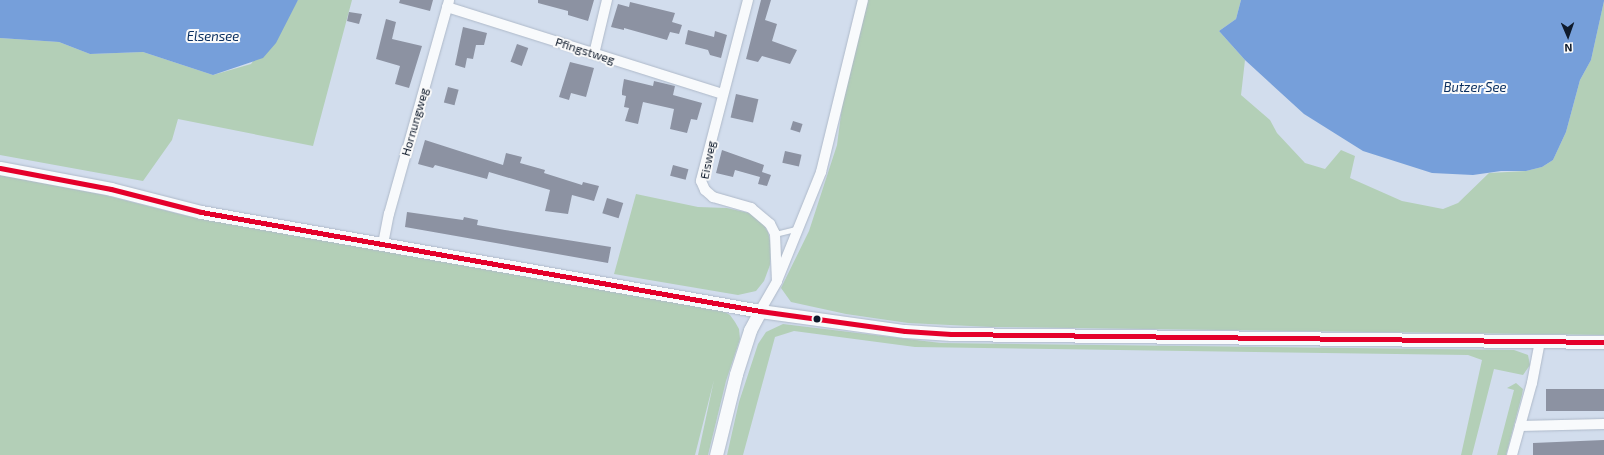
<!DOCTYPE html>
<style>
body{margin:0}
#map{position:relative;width:1604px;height:455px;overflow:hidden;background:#d2dded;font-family:"Exo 2",sans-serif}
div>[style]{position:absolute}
.green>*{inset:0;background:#b3cfb7}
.water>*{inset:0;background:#769fda}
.building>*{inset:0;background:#8c92a2;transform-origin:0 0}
.roads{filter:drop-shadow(0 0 1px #aeb9c9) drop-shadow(0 0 1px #aeb9c9)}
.service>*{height:5px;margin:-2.5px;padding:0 2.5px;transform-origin:2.5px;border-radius:2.5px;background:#f8fafc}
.minor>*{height:10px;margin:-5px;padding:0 5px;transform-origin:5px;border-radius:5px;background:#f8fafc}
.tertiary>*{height:13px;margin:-6.5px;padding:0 6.5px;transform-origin:6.5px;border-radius:6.5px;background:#f8fafc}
.bus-1>*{height:5px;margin:-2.5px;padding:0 2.5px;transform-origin:2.5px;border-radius:2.5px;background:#e4002b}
.dots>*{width:11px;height:11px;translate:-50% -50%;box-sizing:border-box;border:2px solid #fafafa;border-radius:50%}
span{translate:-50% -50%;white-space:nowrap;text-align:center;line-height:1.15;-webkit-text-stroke:4px #fafafa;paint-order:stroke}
.street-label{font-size:12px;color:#0f1b2c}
.water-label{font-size:13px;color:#0b3061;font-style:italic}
.north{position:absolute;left:1548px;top:16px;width:40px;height:40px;-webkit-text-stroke:3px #fafafa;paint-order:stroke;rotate:178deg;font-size:11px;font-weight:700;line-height:16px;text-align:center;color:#0f1b2c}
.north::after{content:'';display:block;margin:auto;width:14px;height:18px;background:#0f1b2c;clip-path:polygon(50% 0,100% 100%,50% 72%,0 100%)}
</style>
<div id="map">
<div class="green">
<i style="clip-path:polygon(298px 0,352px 0,313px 146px,178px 119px,172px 140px,143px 181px,0 155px,0 38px,59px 42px,90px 54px,143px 52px,213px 75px,251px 64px)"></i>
<i style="clip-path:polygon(868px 0,1241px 0,1236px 19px,1219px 31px,1245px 60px,1241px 95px,1270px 120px,1277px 133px,1305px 163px,1325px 169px,1341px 150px,1355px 156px,1350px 178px,1402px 201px,1443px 209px,1458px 203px,1489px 173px,1526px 171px,1542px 167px,1553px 160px,1566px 132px,1580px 80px,1591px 60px,1604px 1px,1604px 335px,991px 327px,908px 323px,846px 314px,791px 302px,781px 288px,809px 231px,837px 145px,843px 99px)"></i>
<i style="clip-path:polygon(0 175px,104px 195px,187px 216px,723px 311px,730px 315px,735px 322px,739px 329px,740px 339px,726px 381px,708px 455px,698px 455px,714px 380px,695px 455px,0 455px)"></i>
<i style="clip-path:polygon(636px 194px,698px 207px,727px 208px,749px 213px,761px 221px,768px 232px,771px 245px,770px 265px,764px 281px,756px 291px,738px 295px,614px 274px)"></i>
<i style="clip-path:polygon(783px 324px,941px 343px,1514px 350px,1528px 355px,1530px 365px,1523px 375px,1494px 369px,1472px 455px,1461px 455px,1482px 360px,1468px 355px,915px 347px,794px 331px,775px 337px,743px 455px,727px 455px,739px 402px,758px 344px,766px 332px)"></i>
<i style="clip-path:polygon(1516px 383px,1523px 389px,1522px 395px,1506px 455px,1497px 455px,1514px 390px,1507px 388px)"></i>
</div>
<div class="water">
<i style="clip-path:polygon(0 0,298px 0,276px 43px,263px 58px,213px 75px,143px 52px,90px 54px,59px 42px,0 38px)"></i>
<i style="clip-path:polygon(1241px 0,1604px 0,1604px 1px,1591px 60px,1580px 80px,1566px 132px,1553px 160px,1542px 167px,1526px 171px,1501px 171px,1473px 175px,1432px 173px,1363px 151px,1304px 114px,1245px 60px,1219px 31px,1236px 19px)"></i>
</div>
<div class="building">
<i style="clip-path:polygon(400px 0,433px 0,430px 11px,399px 3px)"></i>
<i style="clip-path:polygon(538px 0,594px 0,588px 21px,568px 15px,568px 11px,538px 3px)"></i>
<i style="clip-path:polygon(761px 0,771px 0,765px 20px,777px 24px,772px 41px,797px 50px,790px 64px,762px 56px,758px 62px,746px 59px)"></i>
<i style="clip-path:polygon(630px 2px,675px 13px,672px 22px,682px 25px,679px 34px,670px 32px,667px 40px,624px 28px,624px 30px,611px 27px,618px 4px,629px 7px)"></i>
<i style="clip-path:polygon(349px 12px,362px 14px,359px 24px,347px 21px)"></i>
<i style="clip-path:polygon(386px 19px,396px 22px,392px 39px,422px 46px,409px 88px,395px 84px,400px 66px,376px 59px)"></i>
<i style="clip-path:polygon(463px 27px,487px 33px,484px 45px,476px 45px,473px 59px,467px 58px,465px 68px,455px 65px)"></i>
<i style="clip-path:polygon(688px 30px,714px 37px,715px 31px,727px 35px,721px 58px,710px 55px,708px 50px,685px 44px)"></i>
<i style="left:517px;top:44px;width:12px;height:19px;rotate:20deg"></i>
<i style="clip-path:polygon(570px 62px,594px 68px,586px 97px,571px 93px,569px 100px,559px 97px)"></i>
<i style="clip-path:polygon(624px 79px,653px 86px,654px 81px,675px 86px,673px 95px,702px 103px,697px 120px,691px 119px,687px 133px,670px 129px,674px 109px,643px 102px,638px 124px,625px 121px,629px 108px,624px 107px,626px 96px,622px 95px,622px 91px)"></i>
<i style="left:448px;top:87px;width:11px;height:16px;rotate:15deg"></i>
<i style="left:736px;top:94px;width:23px;height:24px;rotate:13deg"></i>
<i style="left:793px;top:121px;width:10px;height:9px;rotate:17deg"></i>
<i style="clip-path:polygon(425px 140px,503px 165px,506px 153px,522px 157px,520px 163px,545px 170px,544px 173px,582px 185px,583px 182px,599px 186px,594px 201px,572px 195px,568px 214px,545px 211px,550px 190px,489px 172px,487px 179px,435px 165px,433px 168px,418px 164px)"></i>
<i style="clip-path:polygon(722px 150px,764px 165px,762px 172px,771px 175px,767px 186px,758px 184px,760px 177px,735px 170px,733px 177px,716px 173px)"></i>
<i style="left:785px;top:151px;width:17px;height:12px;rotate:13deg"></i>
<i style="left:673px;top:165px;width:16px;height:11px;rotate:15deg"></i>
<i style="left:607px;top:198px;width:17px;height:16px;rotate:17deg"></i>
<i style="clip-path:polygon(407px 212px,463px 220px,464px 217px,478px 220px,477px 225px,505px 230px,611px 247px,608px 263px,405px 227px)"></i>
<i style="left:1604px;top:389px;width:22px;height:58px;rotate:90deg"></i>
<i style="clip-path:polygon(1604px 440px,1604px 455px,1533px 455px,1533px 443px)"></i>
</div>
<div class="roads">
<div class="service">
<i style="left:775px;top:234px;width:25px;rotate:-14deg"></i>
</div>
<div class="minor">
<i style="left:748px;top:0;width:187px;rotate:104.6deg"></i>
<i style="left:701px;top:181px;width:10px;rotate:66deg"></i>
<i style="left:705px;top:190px;width:11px;rotate:41deg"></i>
<i style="left:713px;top:197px;width:40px;rotate:16deg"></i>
<i style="left:751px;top:208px;width:25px;rotate:40deg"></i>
<i style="left:770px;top:224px;width:11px;rotate:63deg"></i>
<i style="left:775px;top:234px;width:47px;rotate:87.6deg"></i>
<i style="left:447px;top:7px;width:289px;rotate:17.5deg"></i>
<i style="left:594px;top:54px;width:56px;rotate:-76.5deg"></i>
<i style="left:383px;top:244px;width:31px;rotate:-79deg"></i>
<i style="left:389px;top:214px;width:222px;rotate:-74.3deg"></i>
<i style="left:760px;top:311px;width:34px;rotate:-60deg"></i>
<i style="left:777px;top:281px;width:118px;rotate:-68deg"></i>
<i style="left:821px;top:172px;width:177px;rotate:-76.3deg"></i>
<i style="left:1520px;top:426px;width:84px;rotate:-1.4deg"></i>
<i style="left:1512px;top:455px;width:75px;rotate:-74.5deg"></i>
<i style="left:1532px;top:383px;width:43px;rotate:-79.2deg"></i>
</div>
<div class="tertiary">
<i style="left:0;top:168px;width:113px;rotate:10.7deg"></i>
<i style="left:111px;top:189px;width:93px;rotate:14.3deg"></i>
<i style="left:201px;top:212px;width:568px;rotate:10.04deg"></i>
<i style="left:760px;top:311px;width:146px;rotate:7.9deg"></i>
<i style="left:905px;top:331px;width:46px;rotate:3.7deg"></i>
<i style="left:951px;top:334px;width:653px;rotate:0.7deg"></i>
<i style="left:716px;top:455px;width:83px;rotate:-76.1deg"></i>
<i style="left:736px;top:374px;width:46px;rotate:-72.3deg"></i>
<i style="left:750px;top:330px;width:21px;rotate:-62deg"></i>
</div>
</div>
<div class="bus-1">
<i style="left:0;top:168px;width:113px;rotate:10.7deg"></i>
<i style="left:111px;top:189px;width:93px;rotate:14.3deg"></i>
<i style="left:201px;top:212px;width:568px;rotate:10.04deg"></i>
<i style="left:760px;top:311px;width:146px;rotate:7.9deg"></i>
<i style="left:905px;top:331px;width:46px;rotate:3.7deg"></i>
<i style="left:951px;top:334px;width:653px;rotate:0.7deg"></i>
</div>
<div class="dots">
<i style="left:817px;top:319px;background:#0f1b2c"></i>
</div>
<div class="street-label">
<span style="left:585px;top:51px;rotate:18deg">Pfingstweg</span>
<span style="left:415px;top:122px;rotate:-74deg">Hornungweg</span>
<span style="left:708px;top:160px;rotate:-79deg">Eisweg</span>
</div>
<div class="water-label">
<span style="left:213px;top:36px">Elsensee</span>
<span style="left:1475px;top:87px">Butzer See</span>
</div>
<div class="north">N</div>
</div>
